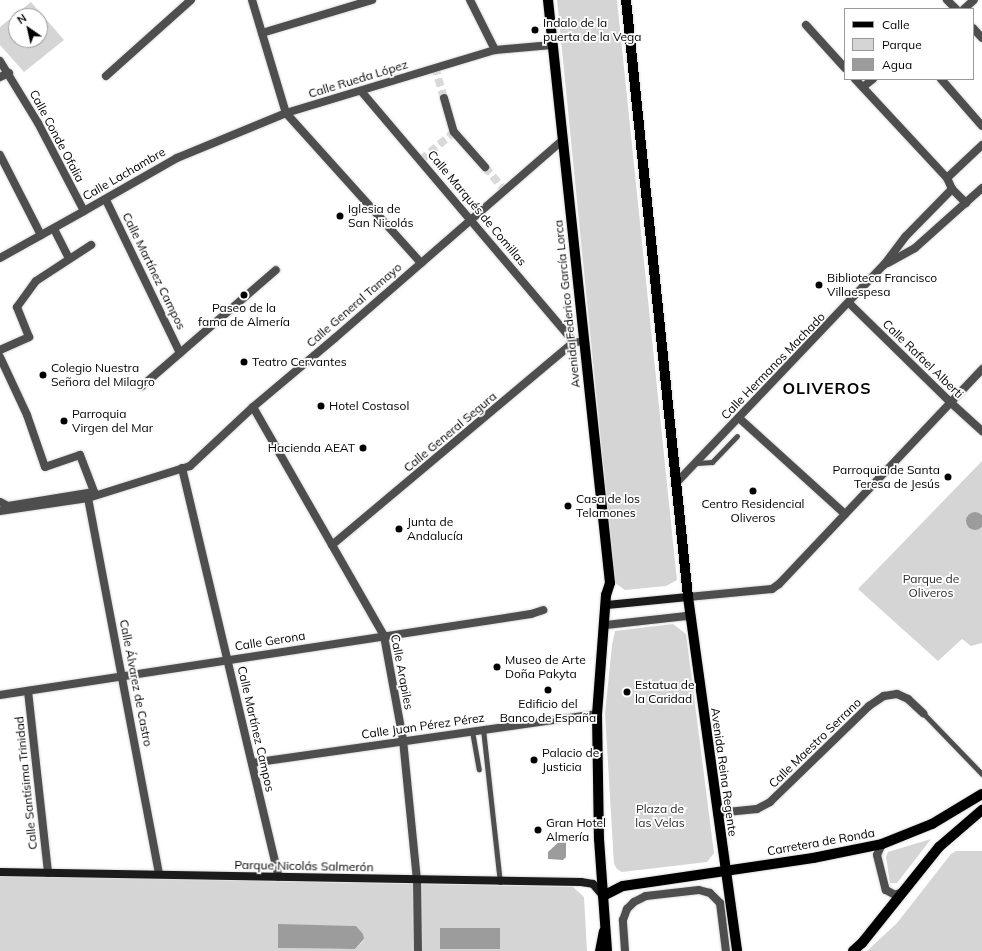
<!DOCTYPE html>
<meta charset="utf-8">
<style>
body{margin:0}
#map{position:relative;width:982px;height:951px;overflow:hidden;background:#fff;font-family:Mulish,sans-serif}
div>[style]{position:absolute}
.green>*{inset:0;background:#d5d5d5}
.water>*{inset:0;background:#9c9c9c;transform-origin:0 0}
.round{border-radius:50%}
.pedestrian-tunnel>*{height:8px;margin-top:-4px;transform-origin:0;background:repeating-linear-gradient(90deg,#d9d9d9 0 8px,transparent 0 12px)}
.roads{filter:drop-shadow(0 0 1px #dbdbdb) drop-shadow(0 0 1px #dbdbdb)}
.service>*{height:5px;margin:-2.5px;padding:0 2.5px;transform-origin:2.5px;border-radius:2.5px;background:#4e4e4e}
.pedestrian>*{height:8px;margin:-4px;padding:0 4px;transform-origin:4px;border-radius:4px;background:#4e4e4e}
.minor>*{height:8px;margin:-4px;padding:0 4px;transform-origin:4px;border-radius:4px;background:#4e4e4e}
.tertiary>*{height:8px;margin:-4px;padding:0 4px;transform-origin:4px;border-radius:4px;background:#4e4e4e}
.secondary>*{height:8px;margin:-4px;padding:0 4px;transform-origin:4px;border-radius:4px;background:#1b1b1b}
.primary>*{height:10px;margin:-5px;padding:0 5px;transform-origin:5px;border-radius:5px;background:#000}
.trunk>*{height:11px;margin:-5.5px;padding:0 5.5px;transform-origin:5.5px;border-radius:5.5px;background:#000}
.dots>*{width:11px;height:11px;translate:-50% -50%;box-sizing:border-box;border:2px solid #fff;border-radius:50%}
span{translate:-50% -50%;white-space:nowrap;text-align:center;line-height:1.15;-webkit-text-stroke:3.5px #fff;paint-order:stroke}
.poi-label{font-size:12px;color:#000}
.left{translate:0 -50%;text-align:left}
.right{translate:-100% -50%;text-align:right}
.street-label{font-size:12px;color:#000}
.park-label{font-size:12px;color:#2c2c2c}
.district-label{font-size:16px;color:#000;font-weight:700;letter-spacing:1px}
.legend{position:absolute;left:844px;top:8px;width:130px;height:72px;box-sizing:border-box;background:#fff;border:1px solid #999;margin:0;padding:5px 7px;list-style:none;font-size:12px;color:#000}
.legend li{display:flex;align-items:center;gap:8px;height:20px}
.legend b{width:20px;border:1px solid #999}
.north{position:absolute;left:8px;top:8px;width:40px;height:40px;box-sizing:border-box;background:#fff;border:1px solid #999;border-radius:50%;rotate:326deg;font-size:11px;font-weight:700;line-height:16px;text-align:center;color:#000}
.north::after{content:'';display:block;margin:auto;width:14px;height:18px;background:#000;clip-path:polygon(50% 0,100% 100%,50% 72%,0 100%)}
</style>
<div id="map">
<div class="green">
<i style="clip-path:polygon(557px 0,617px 0,676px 571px,677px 580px,666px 586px,625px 590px,615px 583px)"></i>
<i style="clip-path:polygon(evenodd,31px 2px,64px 40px,24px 72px,0 45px,0 27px,31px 2px,16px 16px,40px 16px,40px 40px,16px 40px,16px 16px)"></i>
<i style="clip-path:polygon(982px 461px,982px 643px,971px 646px,962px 639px,938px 661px,858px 589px)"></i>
<i style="clip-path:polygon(673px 624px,686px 634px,714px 853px,707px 862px,622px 872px,617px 869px,614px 864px,605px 714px,612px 645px,615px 631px)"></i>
<i style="clip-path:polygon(931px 839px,897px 883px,890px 883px,886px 857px,888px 852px)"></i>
<i style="clip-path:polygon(956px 851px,982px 851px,982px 951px,867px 951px,897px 923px,951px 854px)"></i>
<i style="clip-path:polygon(evenodd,0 876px,573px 887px,584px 897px,587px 951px,0 951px,0 876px,278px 925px,356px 926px,364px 940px,355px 949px,278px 948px,278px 925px,0 876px,440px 928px,500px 928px,500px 949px,440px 949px,440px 928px)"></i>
</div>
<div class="water">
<i class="round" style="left:966px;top:512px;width:18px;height:18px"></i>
<i style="clip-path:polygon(561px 840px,566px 840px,566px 857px,563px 860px,548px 859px,548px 852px)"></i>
<i style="clip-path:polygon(278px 924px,356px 926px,363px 934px,364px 939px,355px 949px,278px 948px)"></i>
<i style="left:440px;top:928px;width:60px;height:21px"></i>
</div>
<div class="pedestrian-tunnel">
<i style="left:435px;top:67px;width:32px;rotate:74deg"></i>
<i style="left:421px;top:160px;width:43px;rotate:-40.3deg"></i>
<i style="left:485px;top:167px;width:30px;rotate:50deg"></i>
</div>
<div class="roads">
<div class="service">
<i style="left:697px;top:463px;width:15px;rotate:-4deg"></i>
<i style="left:712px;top:462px;width:36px;rotate:-46deg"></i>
<i style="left:923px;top:713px;width:85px;rotate:46deg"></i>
<i style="left:483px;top:729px;width:154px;rotate:83.7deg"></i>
<i style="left:472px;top:731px;width:39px;rotate:80deg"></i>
</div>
<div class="pedestrian">
<i style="left:252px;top:0;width:118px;rotate:73.3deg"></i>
<i style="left:262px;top:33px;width:115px;rotate:-16.7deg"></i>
<i style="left:106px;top:76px;width:114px;rotate:-41.8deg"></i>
<i style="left:0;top:77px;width:10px;rotate:-24deg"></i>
<i style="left:941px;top:79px;width:62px;rotate:48.9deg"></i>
<i style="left:444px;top:98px;width:35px;rotate:74deg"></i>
<i style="left:454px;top:132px;width:47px;rotate:48.5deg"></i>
<i style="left:0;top:155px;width:90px;rotate:62.9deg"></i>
<i style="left:106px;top:200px;width:170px;rotate:64.2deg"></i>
<i style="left:54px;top:229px;width:33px;rotate:63deg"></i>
<i style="left:0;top:258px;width:96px;rotate:-29.2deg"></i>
<i style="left:0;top:350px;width:32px;rotate:-24deg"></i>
<i style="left:29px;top:337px;width:32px;rotate:-112deg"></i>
<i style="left:17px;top:307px;width:32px;rotate:-54deg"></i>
<i style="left:36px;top:281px;width:66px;rotate:-33.2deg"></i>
<i style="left:0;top:357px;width:64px;rotate:65deg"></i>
<i style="left:27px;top:415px;width:55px;rotate:70.9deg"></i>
<i style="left:45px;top:467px;width:37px;rotate:-19deg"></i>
<i style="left:80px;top:455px;width:40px;rotate:69deg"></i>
<i style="left:94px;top:492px;width:87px;rotate:170.8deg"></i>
<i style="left:8px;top:506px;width:9px;rotate:-153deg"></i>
<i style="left:142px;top:386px;width:177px;rotate:-40.9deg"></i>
<i style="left:717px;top:813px;width:40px;rotate:-5.7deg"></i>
<i style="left:757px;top:809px;width:15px;rotate:-28deg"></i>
<i style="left:770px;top:802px;width:138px;rotate:-44.1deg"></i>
<i style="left:869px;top:706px;width:18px;rotate:-34deg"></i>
<i style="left:884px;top:696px;width:13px;rotate:-9deg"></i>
<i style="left:897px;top:694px;width:12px;rotate:24deg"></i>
<i style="left:908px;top:699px;width:21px;rotate:43deg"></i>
<i style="left:625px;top:951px;width:31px;rotate:-94deg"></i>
<i style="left:623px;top:920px;width:12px;rotate:-70deg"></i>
<i style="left:627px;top:909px;width:10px;rotate:-45deg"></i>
<i style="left:634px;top:902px;width:13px;rotate:-27deg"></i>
<i style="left:646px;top:896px;width:53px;rotate:-6.5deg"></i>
<i style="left:699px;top:890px;width:11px;rotate:15deg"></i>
<i style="left:710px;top:893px;width:14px;rotate:45deg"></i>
<i style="left:720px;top:903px;width:48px;rotate:82.9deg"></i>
</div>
<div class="minor">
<i style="left:470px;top:0;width:56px;rotate:63.4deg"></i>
<i style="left:964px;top:9px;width:13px;rotate:-42deg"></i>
<i style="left:806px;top:25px;width:58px;rotate:47.8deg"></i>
<i style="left:0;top:61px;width:73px;rotate:58.5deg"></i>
<i style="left:38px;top:123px;width:99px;rotate:62.4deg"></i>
<i style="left:84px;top:211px;width:107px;rotate:-29.7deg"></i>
<i style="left:177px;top:158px;width:118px;rotate:-22.4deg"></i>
<i style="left:286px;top:113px;width:218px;rotate:-16.8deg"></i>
<i style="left:495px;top:50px;width:57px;rotate:-5deg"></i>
<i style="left:855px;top:79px;width:135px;rotate:47.1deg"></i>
<i style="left:863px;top:87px;width:13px;rotate:-39deg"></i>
<i style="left:361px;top:91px;width:329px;rotate:49.7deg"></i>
<i style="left:286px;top:113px;width:202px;rotate:48deg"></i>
<i style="left:952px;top:189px;width:20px;rotate:45deg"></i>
<i style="left:888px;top:263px;width:31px;rotate:-29deg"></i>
<i style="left:915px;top:248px;width:90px;rotate:-41.8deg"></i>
<i style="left:849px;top:303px;width:140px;rotate:44.4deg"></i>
<i style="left:335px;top:338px;width:301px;rotate:-41deg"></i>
<i style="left:253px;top:407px;width:264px;rotate:60.2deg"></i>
<i style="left:384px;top:636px;width:106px;rotate:79.6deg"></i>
<i style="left:403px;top:740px;width:141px;rotate:84.3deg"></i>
<i style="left:417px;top:880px;width:71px;rotate:89.2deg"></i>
<i style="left:739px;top:418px;width:143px;rotate:42.2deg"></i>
<i style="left:182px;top:468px;width:420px;rotate:76.7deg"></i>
<i style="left:677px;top:482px;width:300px;rotate:-46.4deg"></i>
<i style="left:884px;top:265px;width:36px;rotate:-53deg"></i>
<i style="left:906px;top:236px;width:66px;rotate:-45.6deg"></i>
<i style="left:952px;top:189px;width:12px;rotate:-114deg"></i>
<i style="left:947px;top:178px;width:48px;rotate:-43.3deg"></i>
<i style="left:88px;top:498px;width:382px;rotate:79.3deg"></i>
<i style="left:332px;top:545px;width:316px;rotate:-40deg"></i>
<i style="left:574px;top:342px;width:3px"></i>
<i style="left:606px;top:625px;width:81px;rotate:-6.4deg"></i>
<i style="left:686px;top:616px;width:4px;rotate:27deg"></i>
<i style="left:28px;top:691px;width:183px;rotate:83.7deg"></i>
<i style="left:252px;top:763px;width:348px;rotate:-8.1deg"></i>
<i style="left:882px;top:844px;width:12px;rotate:114deg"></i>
<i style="left:877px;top:855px;width:36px;rotate:76deg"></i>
<i style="left:886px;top:890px;width:10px;rotate:29deg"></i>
<i style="left:895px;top:895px;width:8px;rotate:-23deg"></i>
</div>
<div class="tertiary">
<i style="left:947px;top:0;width:13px;rotate:45deg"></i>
<i style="left:973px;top:28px;width:13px;rotate:48deg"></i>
<i style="left:949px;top:401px;width:45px;rotate:42.3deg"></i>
<i style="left:0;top:511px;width:89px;rotate:-8.4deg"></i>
<i style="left:88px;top:498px;width:107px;rotate:-17.4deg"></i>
<i style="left:190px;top:466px;width:86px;rotate:-43.1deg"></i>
<i style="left:253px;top:407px;width:107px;rotate:-40.1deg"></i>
<i style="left:688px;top:597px;width:84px;rotate:-5.4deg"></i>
<i style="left:772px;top:589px;width:9px;rotate:-36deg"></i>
<i style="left:779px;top:584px;width:296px;rotate:-46.6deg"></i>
<i style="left:0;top:695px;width:537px;rotate:-8.67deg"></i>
<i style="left:531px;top:614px;width:13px;rotate:-18deg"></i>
</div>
<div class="secondary">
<i style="left:607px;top:605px;width:81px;rotate:-5.6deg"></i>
<i style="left:0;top:872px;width:581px;rotate:0.99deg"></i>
<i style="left:581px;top:882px;width:12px;rotate:9deg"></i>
<i style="left:593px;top:884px;width:16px;rotate:50deg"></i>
</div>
<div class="primary">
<i style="left:548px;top:0;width:586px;rotate:83.93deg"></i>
<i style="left:610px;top:583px;width:13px;rotate:108deg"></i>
<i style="left:606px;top:595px;width:119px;rotate:94.3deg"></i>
<i style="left:597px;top:714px;width:125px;rotate:89.1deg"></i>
<i style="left:599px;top:839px;width:112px;rotate:85.9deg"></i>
<i style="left:626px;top:0;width:600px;rotate:84.07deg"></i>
<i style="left:688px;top:597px;width:357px;rotate:82.1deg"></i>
<i style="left:603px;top:896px;width:22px;rotate:-27deg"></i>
<i style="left:623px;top:886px;width:192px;rotate:-8.4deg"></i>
<i style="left:813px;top:858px;width:70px;rotate:-11.5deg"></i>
<i style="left:882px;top:844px;width:54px;rotate:-21.8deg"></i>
<i style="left:932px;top:824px;width:58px;rotate:-31deg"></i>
<i style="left:853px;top:951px;width:12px;rotate:-42deg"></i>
<i style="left:862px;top:943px;width:123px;rotate:-51.3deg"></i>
<i style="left:939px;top:847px;width:57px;rotate:-40.7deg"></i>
</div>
<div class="trunk">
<i style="left:600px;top:951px;width:20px;rotate:-79deg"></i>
</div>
</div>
<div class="dots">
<i style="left:535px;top:30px;background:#000"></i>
<i style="left:340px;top:216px;background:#000"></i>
<i style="left:819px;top:285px;background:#000"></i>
<i style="left:244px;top:295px;background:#000"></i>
<i style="left:244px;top:362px;background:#000"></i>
<i style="left:43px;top:375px;background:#000"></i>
<i style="left:321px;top:406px;background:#000"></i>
<i style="left:64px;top:421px;background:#000"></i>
<i style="left:363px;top:448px;background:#000"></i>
<i style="left:948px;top:477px;background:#000"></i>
<i style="left:753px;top:491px;background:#000"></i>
<i style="left:568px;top:506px;background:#000"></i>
<i style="left:399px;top:529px;background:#000"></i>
<i style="left:497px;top:667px;background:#000"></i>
<i style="left:548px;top:690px;background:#000"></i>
<i style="left:627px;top:692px;background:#000"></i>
<i style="left:534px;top:760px;background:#000"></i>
<i style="left:538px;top:830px;background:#000"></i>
</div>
<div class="poi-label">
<span class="left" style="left:543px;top:30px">Indalo de la<br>puerta de la Vega</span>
<span class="left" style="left:348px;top:216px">Iglesia de<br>San Nicolás</span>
<span class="left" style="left:827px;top:285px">Biblioteca Francisco<br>Villaespesa</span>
<span style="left:244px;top:315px">Paseo de la<br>fama de Almería</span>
<span class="left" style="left:252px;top:362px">Teatro Cervantes</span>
<span class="left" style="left:51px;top:375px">Colegio Nuestra<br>Señora del Milagro</span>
<span class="left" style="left:329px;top:406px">Hotel Costasol</span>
<span class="left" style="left:72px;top:421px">Parroquia<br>Virgen del Mar</span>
<span class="right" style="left:355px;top:448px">Hacienda AEAT</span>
<span class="right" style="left:940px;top:477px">Parroquia de Santa<br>Teresa de Jesús</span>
<span class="left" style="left:576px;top:506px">Casa de los<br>Telamones</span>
<span style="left:753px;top:511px">Centro Residencial<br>Oliveros</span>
<span class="left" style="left:407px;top:529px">Junta de<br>Andalucía</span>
<span class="left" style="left:505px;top:667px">Museo de Arte<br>Doña Pakyta</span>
<span class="left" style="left:635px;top:692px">Estatua de<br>la Caridad</span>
<span style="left:548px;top:711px">Edificio del<br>Banco de España</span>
<span class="left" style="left:542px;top:760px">Palacio de<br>Justicia</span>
<span class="left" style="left:546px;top:830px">Gran Hotel<br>Almería</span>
</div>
<div class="street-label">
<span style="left:358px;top:79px;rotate:-17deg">Calle Rueda López</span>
<span style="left:57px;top:136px;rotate:62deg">Calle Conde Ofalia</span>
<span style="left:124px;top:174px;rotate:-30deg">Calle Lachambre</span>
<span style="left:477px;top:208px;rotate:50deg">Calle Marqués de Comillas</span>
<span style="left:154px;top:271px;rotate:64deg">Calle Martínez Campos</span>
<span style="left:567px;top:304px;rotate:-96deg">Avenida Federico García Lorca</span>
<span style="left:354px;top:305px;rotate:-41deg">Calle General Tamayo</span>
<span style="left:923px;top:359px;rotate:44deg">Calle Rafael Alberti</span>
<span style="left:773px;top:366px;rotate:-46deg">Calle Hermanos Machado</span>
<span style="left:450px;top:432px;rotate:-40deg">Calle General Segura</span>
<span style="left:270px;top:641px;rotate:-9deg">Calle Gerona</span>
<span style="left:402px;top:672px;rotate:79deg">Calle Arapiles</span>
<span style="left:136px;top:683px;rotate:79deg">Calle Álvarez de Castro</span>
<span style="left:423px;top:726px;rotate:-8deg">Calle Juan Pérez Pérez</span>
<span style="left:256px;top:729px;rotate:77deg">Calle Martínez Campos</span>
<span style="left:815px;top:743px;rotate:-44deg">Calle Maestro Serrano</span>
<span style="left:724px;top:772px;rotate:82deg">Avenida Reina Regente</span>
<span style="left:26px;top:783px;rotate:-96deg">Calle Santísima Trinidad</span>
<span style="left:821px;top:842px;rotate:-10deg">Carretera de Ronda</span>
<span style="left:304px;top:866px;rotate:1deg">Parque Nicolás Salmerón</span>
</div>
<div class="park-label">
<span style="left:931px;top:586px">Parque de<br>Oliveros</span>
<span style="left:660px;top:816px">Plaza de<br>las Velas</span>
</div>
<div class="district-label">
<span style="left:827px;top:388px">OLIVEROS</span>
</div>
<ul class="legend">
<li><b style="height:5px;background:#000"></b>Calle</li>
<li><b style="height:11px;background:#d5d5d5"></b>Parque</li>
<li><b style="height:11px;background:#9c9c9c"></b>Agua</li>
</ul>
<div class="north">N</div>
</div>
